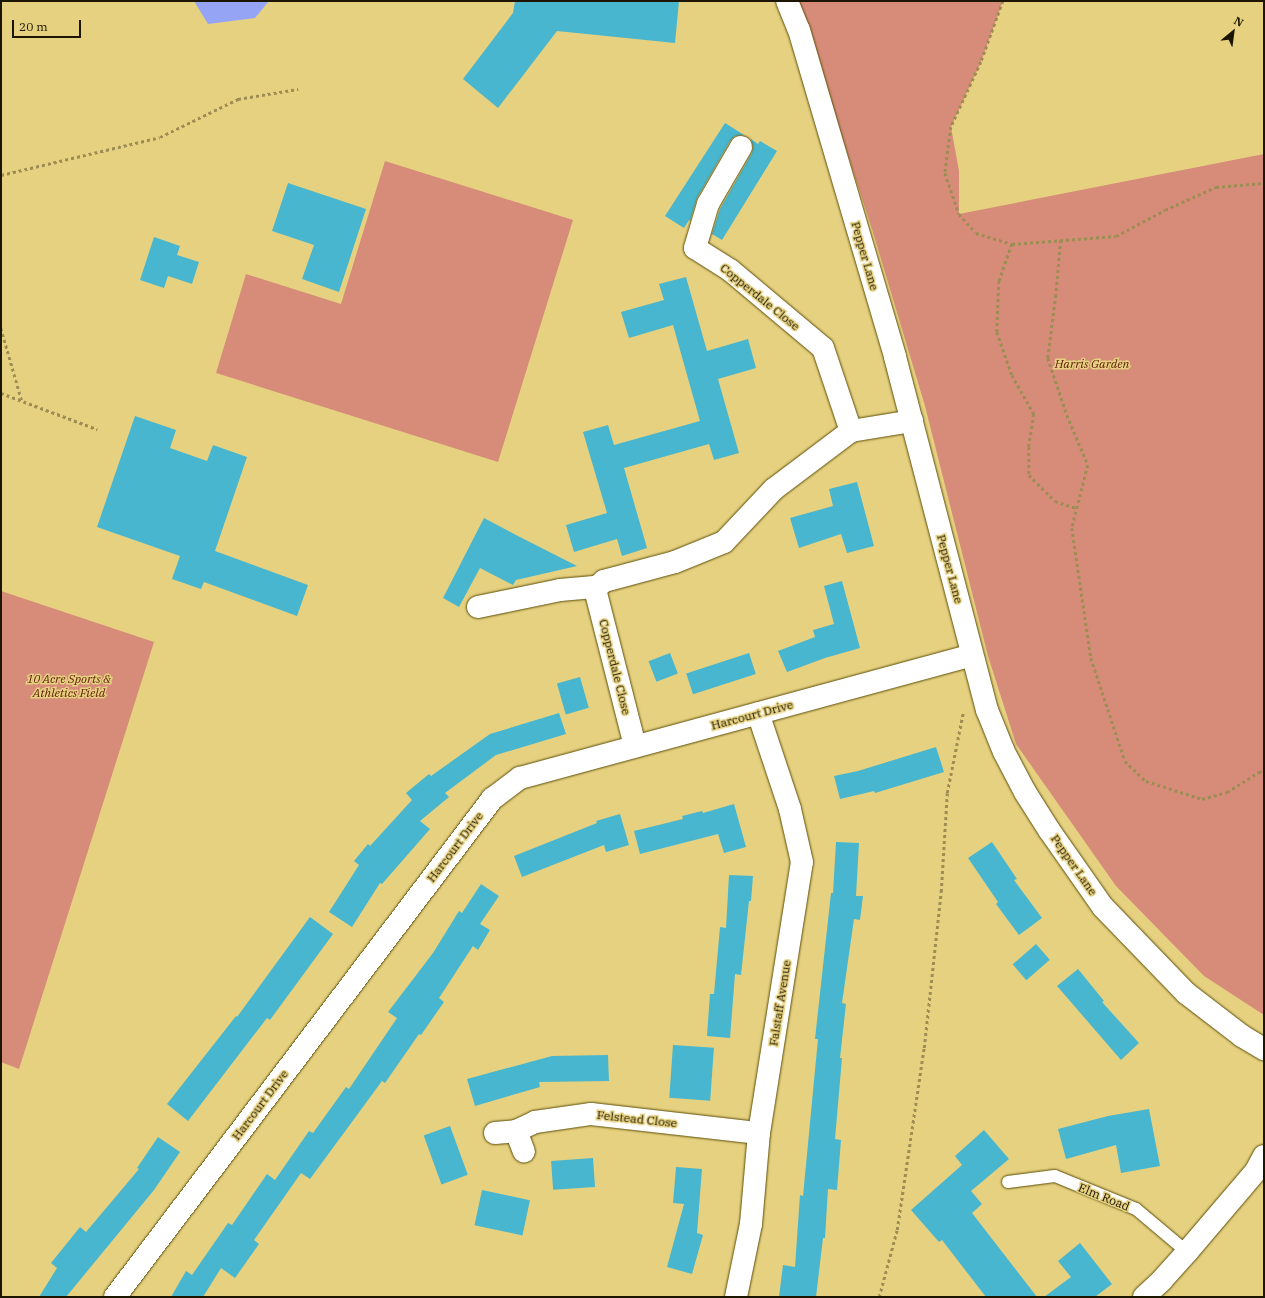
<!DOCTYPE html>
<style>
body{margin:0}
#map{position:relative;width:1265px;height:1298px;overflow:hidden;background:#e6d180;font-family:"IBM Plex Serif",serif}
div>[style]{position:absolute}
.green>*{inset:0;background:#d68c79}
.water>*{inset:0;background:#95a4f4}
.building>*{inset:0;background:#47b6ce;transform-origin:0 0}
.path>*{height:2.5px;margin-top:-1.25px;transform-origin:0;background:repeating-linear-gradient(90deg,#9d8d52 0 3px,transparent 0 6px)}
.roads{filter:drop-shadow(0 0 1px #5d4e08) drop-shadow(0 0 1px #5d4e08)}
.lane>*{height:12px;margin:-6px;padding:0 6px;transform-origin:6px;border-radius:6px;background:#fff}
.street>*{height:22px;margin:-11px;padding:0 11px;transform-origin:11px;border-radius:11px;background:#fff}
.secondary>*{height:22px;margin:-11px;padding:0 11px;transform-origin:11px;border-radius:11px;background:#fff}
span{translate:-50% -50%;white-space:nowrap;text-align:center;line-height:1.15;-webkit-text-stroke:3px #e6d180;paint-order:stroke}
.street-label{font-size:12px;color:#1c1500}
.park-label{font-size:12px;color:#601a07;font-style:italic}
.frame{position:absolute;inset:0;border:2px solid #1c1500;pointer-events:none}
.north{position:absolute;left:1213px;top:12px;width:40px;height:40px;-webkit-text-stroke:3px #e6d180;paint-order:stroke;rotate:29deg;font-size:11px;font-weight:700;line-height:16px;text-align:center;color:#1c1500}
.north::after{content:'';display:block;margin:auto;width:14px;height:18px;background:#1c1500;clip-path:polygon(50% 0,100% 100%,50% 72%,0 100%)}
.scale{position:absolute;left:12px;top:20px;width:69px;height:18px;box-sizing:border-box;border:2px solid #1c1500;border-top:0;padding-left:5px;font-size:12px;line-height:14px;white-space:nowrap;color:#1c1500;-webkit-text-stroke:3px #e6d180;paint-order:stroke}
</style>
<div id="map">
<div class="green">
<i style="clip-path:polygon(796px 1px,1003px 1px,981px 62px,951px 127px,959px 171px,959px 214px,1264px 154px,1264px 1015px,1204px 976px,1116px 886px,1016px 744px,988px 656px,925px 406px,872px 229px,804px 21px)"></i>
<i style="clip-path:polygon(385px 161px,573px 220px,498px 462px,216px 373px,246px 274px,341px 304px)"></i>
<i style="clip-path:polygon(1px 591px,154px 642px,19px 1069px,1px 1062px)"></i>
</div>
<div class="water">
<i style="clip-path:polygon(194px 1px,269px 1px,255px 18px,208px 24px)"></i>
</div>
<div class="building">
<i style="clip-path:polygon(515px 1px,679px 1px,675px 43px,557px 31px,498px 108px,463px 79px,513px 13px)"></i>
<i style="clip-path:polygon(725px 123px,744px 135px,735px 136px,730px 141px,697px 198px,690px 221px,689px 220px,684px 228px,665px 216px)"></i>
<i style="clip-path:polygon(751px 139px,758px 144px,760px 141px,777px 151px,722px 240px,712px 234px,720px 209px,752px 153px,753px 147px)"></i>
<i style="clip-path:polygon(288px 183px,366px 209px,339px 292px,302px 279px,314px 245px,272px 231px)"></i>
<i style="clip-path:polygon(154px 237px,180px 246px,177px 255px,199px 262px,192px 284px,168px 276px,164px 288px,140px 280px)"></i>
<i style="clip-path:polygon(686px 277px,707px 351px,748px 339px,756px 368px,718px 379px,739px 453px,714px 460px,709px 444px,624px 468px,647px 548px,622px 556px,617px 539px,574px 552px,566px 525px,607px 513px,583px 432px,608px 425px,614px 445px,700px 421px,673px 325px,629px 338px,621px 312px,664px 300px,659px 284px)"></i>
<i style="clip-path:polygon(135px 416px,176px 430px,170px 448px,207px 461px,213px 445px,247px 457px,215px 551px,308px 585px,297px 616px,204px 582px,201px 589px,172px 579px,180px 556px,97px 527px)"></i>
<i style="clip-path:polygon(857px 482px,874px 546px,847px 553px,841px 534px,799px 548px,790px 518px,833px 506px,829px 489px)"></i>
<i style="clip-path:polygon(484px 518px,518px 536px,577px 566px,516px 580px,513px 585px,480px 568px,459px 607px,443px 598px)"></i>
<i style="clip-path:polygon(842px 581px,860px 648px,825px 658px,787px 672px,778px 651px,815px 637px,813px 630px,834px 624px,824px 586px)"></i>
<i style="left:670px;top:653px;width:22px;height:23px;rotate:69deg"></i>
<i style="left:749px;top:653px;width:22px;height:66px;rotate:72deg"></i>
<i style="left:580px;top:677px;width:32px;height:24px;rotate:74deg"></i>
<i style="clip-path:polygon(559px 713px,566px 734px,496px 755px,445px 793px,449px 797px,420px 821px,430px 829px,382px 884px,380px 883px,352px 927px,329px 912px,359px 865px,354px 861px,368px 844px,370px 846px,412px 800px,406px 793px,429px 774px,431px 776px,490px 734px)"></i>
<i style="clip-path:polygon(936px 747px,944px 772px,875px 793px,874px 791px,840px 799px,834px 776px,858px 771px)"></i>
<i style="clip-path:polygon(734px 804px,746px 847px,724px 853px,718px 834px,640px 854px,634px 831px,683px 819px,682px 816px,702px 811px,703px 813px)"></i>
<i style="clip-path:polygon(620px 814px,629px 845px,606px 852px,604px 845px,522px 877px,514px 856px,597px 823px,596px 821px)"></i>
<i style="clip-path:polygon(836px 842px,859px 843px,856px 896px,863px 896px,860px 920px,854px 919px,842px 1003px,846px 1004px,840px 1058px,842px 1058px,835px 1139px,841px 1140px,837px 1190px,828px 1189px,825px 1238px,823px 1238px,816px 1297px,779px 1297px,783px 1265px,795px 1267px,800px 1195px,803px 1196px,818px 1039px,815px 1039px,831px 893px,833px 893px)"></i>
<i style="clip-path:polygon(992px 842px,1017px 879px,1014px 880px,1042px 918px,1019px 935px,996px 904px,998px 902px,968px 858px)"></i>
<i style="clip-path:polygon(729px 875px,753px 876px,751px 901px,749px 901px,741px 975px,735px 974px,730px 1038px,707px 1036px,710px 994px,714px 994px,720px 927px,726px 928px)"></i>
<i style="clip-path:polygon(481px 884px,499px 896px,480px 924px,490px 930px,478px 950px,473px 946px,439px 998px,444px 1002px,421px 1035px,419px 1034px,385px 1083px,382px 1081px,310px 1179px,301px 1173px,254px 1240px,259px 1244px,235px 1278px,221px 1268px,203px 1297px,171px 1297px,186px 1271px,192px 1275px,228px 1223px,232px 1225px,267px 1174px,275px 1180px,309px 1131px,313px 1133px,346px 1087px,349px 1089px,397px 1018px,388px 1012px,433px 953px,459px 911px,462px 913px)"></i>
<i style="clip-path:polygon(310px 917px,333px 934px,270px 1020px,267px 1018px,188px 1121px,167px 1104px,236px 1016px,237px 1017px)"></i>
<i style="left:1036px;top:944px;width:21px;height:31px;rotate:49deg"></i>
<i style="clip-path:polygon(1078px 969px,1104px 1001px,1102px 1002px,1139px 1043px,1121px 1060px,1057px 986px)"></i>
<i style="left:673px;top:1045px;width:41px;height:53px;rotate:4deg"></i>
<i style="clip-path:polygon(608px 1055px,609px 1081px,539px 1082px,540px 1087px,475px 1106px,467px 1079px,552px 1056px)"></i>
<i style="clip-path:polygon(1149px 1109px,1160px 1166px,1121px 1173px,1116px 1145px,1066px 1159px,1058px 1129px,1108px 1116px)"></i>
<i style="left:450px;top:1126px;width:52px;height:28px;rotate:70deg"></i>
<i style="clip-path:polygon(984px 1130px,1009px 1159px,971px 1191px,982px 1204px,972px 1213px,1037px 1297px,986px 1297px,942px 1240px,939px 1242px,911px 1210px,962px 1165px,955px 1156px)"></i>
<i style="clip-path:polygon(158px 1137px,180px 1152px,154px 1190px,66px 1297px,39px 1297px,57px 1268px,51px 1263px,80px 1227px,86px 1232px,139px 1169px,137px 1168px)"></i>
<i style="left:593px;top:1158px;width:29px;height:42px;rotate:86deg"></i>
<i style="clip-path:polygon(676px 1167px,702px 1169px,697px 1233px,703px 1235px,692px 1274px,667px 1267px,684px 1204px,673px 1203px)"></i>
<i style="left:482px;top:1190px;width:49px;height:36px;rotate:12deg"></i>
<i style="clip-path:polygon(1080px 1243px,1112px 1284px,1095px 1297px,1044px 1297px,1071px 1277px,1058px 1261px)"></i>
</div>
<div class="path">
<i style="left:1003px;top:1px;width:65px;rotate:109.8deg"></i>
<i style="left:981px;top:62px;width:72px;rotate:114.8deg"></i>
<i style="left:951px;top:127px;width:46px;rotate:97.4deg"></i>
<i style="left:945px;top:173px;width:43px;rotate:71.1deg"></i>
<i style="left:959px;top:214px;width:25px;rotate:48deg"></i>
<i style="left:976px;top:233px;width:38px;rotate:17deg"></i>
<i style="left:1012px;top:244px;width:104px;rotate:-4.4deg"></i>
<i style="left:1116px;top:236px;width:55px;rotate:-28deg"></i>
<i style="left:1165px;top:210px;width:56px;rotate:-24.3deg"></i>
<i style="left:1216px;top:187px;width:48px;rotate:-4.8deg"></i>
<i style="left:1px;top:175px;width:163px;rotate:-13.4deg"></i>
<i style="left:160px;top:137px;width:87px;rotate:-26deg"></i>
<i style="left:238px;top:99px;width:61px;rotate:-9.5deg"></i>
<i style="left:1061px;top:240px;width:55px;rotate:95.2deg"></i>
<i style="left:1056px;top:295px;width:64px;rotate:97.2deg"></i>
<i style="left:1048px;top:358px;width:60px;rotate:71.6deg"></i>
<i style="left:1067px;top:415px;width:54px;rotate:67.2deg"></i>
<i style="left:1088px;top:465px;width:65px;rotate:104.3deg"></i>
<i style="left:1072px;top:528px;width:131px;rotate:81.7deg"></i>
<i style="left:1091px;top:658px;width:108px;rotate:71.7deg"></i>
<i style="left:1125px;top:761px;width:29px;rotate:44deg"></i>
<i style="left:1146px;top:781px;width:59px;rotate:17.8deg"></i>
<i style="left:1202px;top:799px;width:26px;rotate:-16deg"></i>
<i style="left:1227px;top:792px;width:38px;rotate:-32deg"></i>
<i style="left:1259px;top:772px;width:5px;rotate:-11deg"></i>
<i style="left:1012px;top:244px;width:39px;rotate:109deg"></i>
<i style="left:999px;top:281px;width:51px;rotate:92.2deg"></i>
<i style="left:997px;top:332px;width:46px;rotate:70.8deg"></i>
<i style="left:1012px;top:375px;width:45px;rotate:60.6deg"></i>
<i style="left:1034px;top:414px;width:33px;rotate:99deg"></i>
<i style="left:1029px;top:447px;width:28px;rotate:90deg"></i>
<i style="left:1029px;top:475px;width:37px;rotate:45deg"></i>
<i style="left:1055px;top:501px;width:23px;rotate:18deg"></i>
<i style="left:1px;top:328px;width:76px;rotate:74deg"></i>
<i style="left:1px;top:393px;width:103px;rotate:20.6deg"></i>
<i style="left:879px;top:1297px;width:69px;rotate:-75deg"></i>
<i style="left:897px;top:1230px;width:184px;rotate:-81.6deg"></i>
<i style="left:924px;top:1048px;width:157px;rotate:-83.8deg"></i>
<i style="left:941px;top:892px;width:99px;rotate:-86.5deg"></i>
<i style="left:947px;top:793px;width:82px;rotate:-78.7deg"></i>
</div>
<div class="roads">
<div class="lane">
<i style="left:1008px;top:1182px;width:47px;rotate:-7.3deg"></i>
<i style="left:1055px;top:1176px;width:87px;rotate:22.2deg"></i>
<i style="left:1136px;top:1209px;width:67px;rotate:40.1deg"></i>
</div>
<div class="street">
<i style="left:741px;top:147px;width:66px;rotate:120.1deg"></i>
<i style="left:708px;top:204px;width:46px;rotate:106.5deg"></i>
<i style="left:695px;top:248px;width:41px;rotate:32.2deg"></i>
<i style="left:730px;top:270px;width:121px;rotate:40deg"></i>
<i style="left:823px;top:348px;width:88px;rotate:71.4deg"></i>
<i style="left:478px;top:607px;width:84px;rotate:-11.7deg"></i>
<i style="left:560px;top:590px;width:37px;rotate:-5deg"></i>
<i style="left:635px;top:746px;width:158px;rotate:-104.3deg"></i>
<i style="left:596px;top:593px;width:6px;rotate:-81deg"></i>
<i style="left:597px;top:587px;width:9px;rotate:-41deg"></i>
<i style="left:604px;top:581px;width:73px;rotate:-15deg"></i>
<i style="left:675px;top:562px;width:53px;rotate:-22.2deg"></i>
<i style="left:724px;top:542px;width:73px;rotate:-46.7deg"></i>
<i style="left:774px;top:489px;width:96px;rotate:-37deg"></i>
<i style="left:851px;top:431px;width:62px;rotate:-9.3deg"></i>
<i style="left:516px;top:1131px;width:22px;rotate:69deg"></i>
<i style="left:495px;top:1133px;width:21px;rotate:-5deg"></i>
<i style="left:516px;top:1131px;width:21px;rotate:-25deg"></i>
<i style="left:535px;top:1122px;width:57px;rotate:-8.1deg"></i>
<i style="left:591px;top:1114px;width:169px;rotate:6.5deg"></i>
<i style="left:115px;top:1297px;width:625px;rotate:-52.87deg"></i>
<i style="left:492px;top:799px;width:35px;rotate:-37deg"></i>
<i style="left:520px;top:778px;width:468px;rotate:-15.2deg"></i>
<i style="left:736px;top:1297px;width:75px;rotate:-78.4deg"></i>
<i style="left:751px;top:1224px;width:91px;rotate:-85deg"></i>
<i style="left:759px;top:1133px;width:274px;rotate:-81deg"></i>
<i style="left:802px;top:862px;width:54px;rotate:-102.8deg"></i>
<i style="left:790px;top:809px;width:101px;rotate:-108.4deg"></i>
</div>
<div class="secondary">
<i style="left:787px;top:1px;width:31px;rotate:68deg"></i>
<i style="left:799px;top:30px;width:341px;rotate:73.6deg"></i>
<i style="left:895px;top:357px;width:365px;rotate:75.4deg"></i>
<i style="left:987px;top:710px;width:45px;rotate:68deg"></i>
<i style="left:1004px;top:752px;width:45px;rotate:62.3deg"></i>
<i style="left:1025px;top:792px;width:45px;rotate:57.7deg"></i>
<i style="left:1049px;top:830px;width:94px;rotate:55deg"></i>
<i style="left:1103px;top:907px;width:120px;rotate:46deg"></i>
<i style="left:1186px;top:993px;width:71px;rotate:37.5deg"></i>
<i style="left:1242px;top:1036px;width:26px;rotate:31deg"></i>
<i style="left:1144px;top:1297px;width:25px;rotate:-43deg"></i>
<i style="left:1162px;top:1280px;width:38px;rotate:-48deg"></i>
<i style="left:1187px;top:1252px;width:106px;rotate:-49.6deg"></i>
<i style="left:1256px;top:1171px;width:17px;rotate:-62deg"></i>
</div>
</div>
<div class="street-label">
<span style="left:865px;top:256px;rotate:74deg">Pepper Lane</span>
<span style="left:760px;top:297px;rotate:39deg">Copperdale Close</span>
<span style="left:950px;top:569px;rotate:75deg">Pepper Lane</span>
<span style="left:615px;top:667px;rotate:76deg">Copperdale Close</span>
<span style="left:752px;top:715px;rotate:-15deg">Harcourt Drive</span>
<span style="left:455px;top:847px;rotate:-53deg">Harcourt Drive</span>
<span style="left:1074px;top:865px;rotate:55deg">Pepper Lane</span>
<span style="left:780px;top:1003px;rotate:-81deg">Falstaff Avenue</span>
<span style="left:260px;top:1105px;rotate:-53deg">Harcourt Drive</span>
<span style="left:637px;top:1119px;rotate:6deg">Felstead Close</span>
<span style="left:1104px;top:1197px;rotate:22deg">Elm Road</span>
</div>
<div class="park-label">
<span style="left:1092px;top:364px">Harris Garden</span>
<span style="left:69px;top:686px">10 Acre Sports &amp;<br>Athletics Field</span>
</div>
<div class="frame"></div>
<div class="north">N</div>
<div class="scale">20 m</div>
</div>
